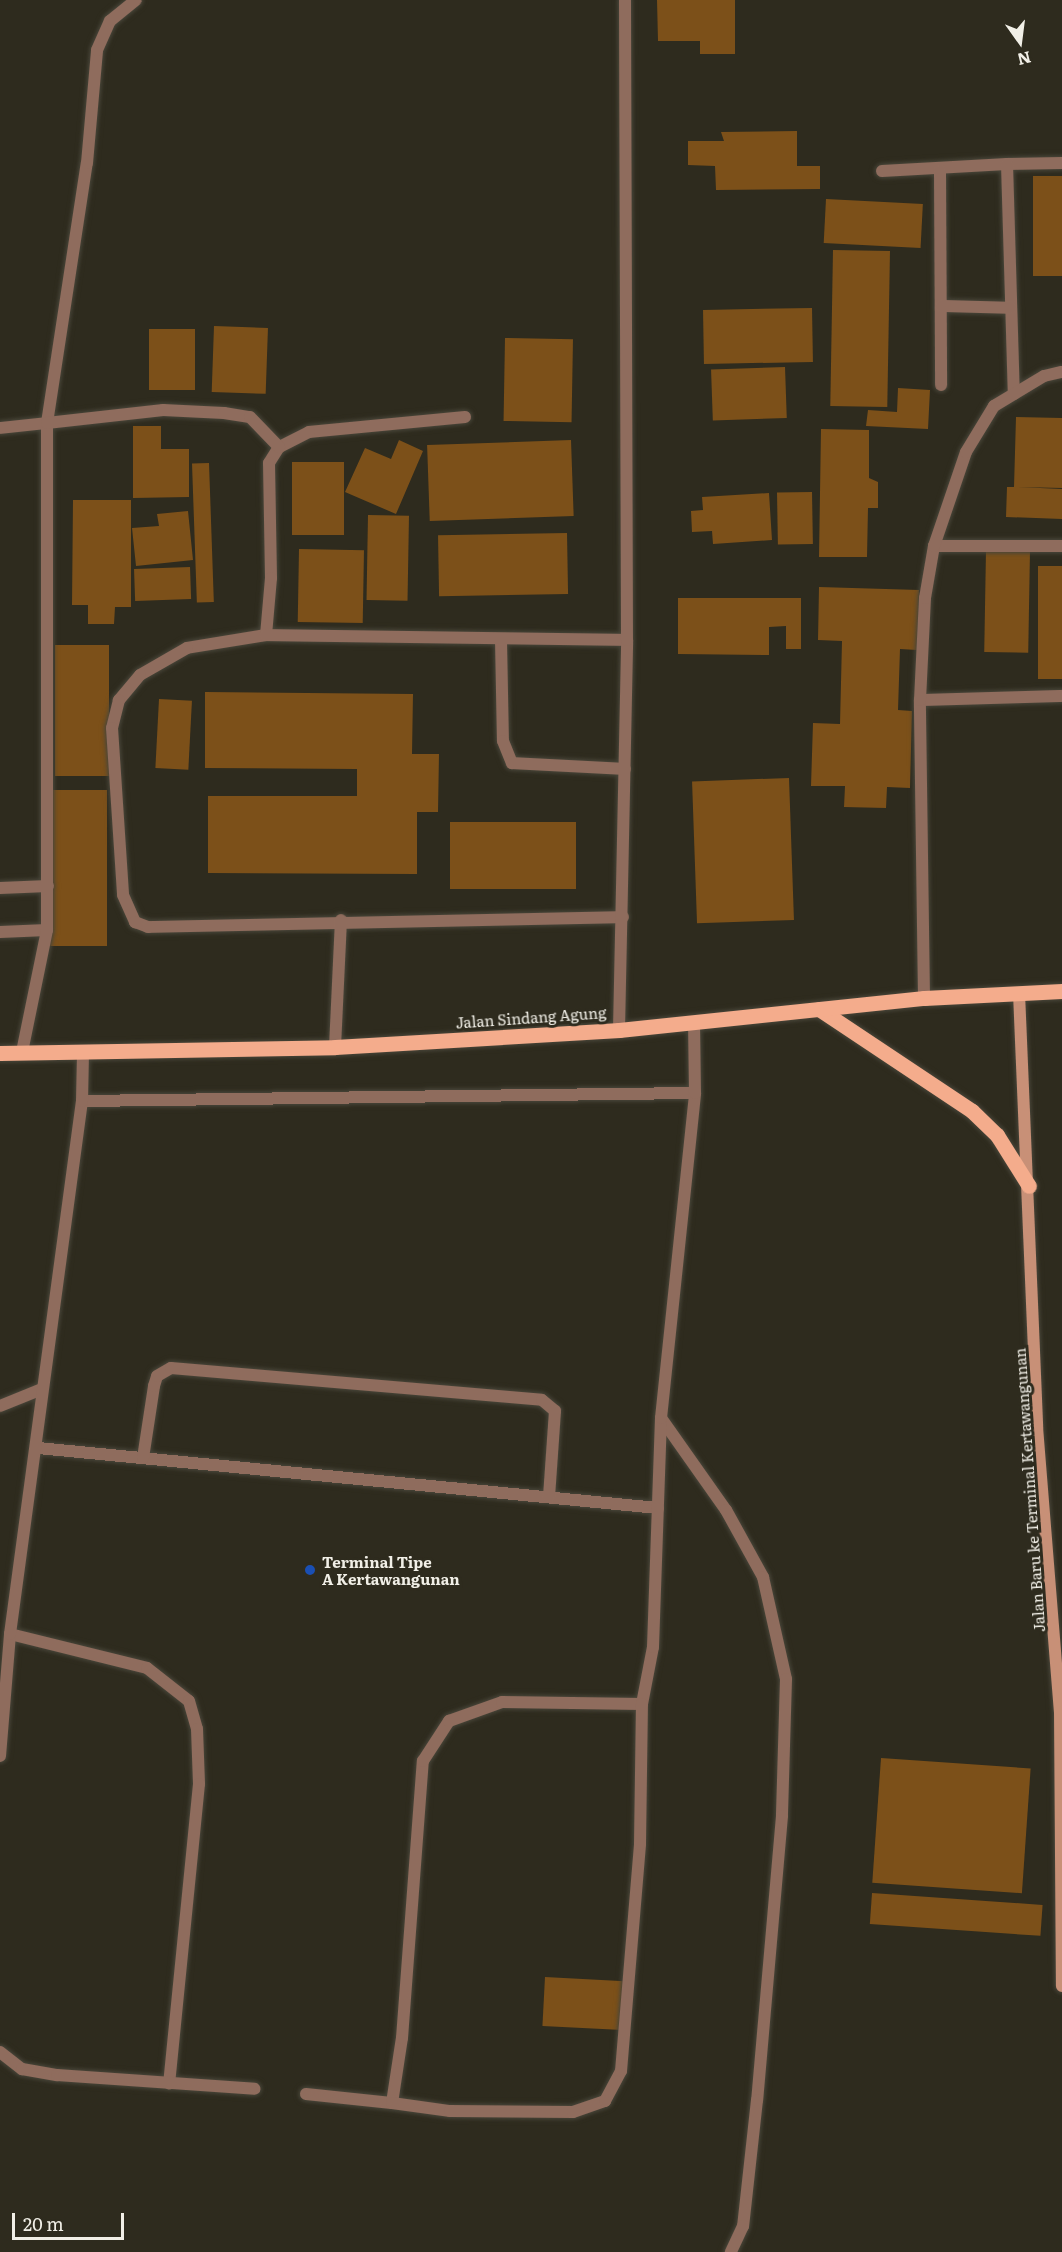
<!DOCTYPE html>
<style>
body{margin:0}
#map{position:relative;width:1062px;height:2252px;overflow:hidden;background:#2e2b1e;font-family:Literata,serif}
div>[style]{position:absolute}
.building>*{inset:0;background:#7c5019;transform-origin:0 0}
.roads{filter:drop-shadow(0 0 2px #49463a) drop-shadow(0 0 2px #49463a)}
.lane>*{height:12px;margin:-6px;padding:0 6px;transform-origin:6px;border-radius:6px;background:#8f6c5d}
.street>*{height:12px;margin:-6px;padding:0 6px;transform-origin:6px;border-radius:6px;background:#8f6c5d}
.secondary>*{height:12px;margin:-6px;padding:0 6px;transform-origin:6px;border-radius:6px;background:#c89077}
.primary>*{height:15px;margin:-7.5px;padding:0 7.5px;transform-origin:7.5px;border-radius:7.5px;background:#f4ac8c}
.dots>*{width:16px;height:16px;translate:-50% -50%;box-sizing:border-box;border:3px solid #2e2b1e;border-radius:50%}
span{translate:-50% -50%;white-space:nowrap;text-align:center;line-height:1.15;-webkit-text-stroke:6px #2e2b1e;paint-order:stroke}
.street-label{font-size:15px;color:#f1efe7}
.poi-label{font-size:15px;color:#f1efe7;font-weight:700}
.left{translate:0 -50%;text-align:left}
.north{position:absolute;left:990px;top:12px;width:60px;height:60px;-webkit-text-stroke:4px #2e2b1e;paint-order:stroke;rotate:166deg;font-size:16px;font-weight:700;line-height:24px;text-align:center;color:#f1efe7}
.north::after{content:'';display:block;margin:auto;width:21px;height:27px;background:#f1efe7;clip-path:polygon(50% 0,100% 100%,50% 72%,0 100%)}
.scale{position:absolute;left:12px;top:2213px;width:112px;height:27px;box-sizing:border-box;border:3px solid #f1efe7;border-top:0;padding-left:8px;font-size:18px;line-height:21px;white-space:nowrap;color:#f1efe7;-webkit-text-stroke:4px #2e2b1e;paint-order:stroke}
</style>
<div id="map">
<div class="building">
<i style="clip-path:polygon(657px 0,735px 0,735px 54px,700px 54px,700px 41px,658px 41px)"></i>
<i style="clip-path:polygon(797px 131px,797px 166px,820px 166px,820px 189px,716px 190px,715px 166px,688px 165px,688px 141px,724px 141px,721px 132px)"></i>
<i style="left:1033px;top:176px;width:29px;height:100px"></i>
<i style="left:826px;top:199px;width:97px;height:44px;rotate:3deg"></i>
<i style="left:833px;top:250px;width:57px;height:156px;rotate:1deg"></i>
<i style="left:812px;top:308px;width:54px;height:109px;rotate:89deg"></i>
<i style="left:214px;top:326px;width:54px;height:66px;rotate:2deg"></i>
<i style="left:195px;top:329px;width:61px;height:46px;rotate:90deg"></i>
<i style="left:505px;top:338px;width:68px;height:83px;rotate:1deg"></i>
<i style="left:785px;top:367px;width:51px;height:74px;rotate:88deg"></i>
<i style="clip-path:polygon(898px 388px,930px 390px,928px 429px,866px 426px,868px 410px,897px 412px)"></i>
<i style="clip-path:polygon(1016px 417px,1062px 418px,1062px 488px,1018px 487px,1062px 489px,1062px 519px,1006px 517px,1007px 487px,1014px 487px)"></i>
<i style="clip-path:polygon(133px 426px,161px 426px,161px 449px,189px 449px,189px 497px,133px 498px)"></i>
<i style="clip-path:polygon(821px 429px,869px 430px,869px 478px,878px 482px,878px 508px,868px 508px,867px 557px,819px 557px)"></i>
<i style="clip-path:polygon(399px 440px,423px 451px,396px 514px,345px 492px,365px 448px,391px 459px)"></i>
<i style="left:571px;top:440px;width:76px;height:144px;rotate:88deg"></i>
<i style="left:292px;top:462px;width:52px;height:73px"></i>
<i style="left:209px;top:463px;width:139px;height:17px;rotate:88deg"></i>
<i style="left:812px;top:492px;width:52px;height:35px;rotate:89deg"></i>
<i style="clip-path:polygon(769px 493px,772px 540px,713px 544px,712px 531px,692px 532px,691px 511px,703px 510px,702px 497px)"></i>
<i style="clip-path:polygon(73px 500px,131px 500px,131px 607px,115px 607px,114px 624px,88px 624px,88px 605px,72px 605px)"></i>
<i style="clip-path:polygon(188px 511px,193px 560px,136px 566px,132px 528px,159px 526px,157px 514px)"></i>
<i style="left:368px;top:515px;width:41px;height:85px;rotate:1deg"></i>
<i style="left:567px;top:533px;width:61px;height:129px;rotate:89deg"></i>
<i style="left:299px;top:549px;width:65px;height:73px;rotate:1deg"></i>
<i style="left:986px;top:550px;width:44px;height:102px;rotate:1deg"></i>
<i style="left:1062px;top:566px;width:113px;height:24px;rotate:90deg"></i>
<i style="left:190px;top:567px;width:32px;height:56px;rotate:88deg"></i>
<i style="clip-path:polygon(819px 587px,919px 590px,917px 650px,900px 649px,898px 710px,912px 711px,910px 788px,887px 787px,886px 808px,844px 807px,845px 786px,811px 786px,813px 723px,840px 724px,842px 641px,818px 640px)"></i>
<i style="clip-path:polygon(678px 598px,801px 598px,801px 649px,786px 649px,786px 626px,769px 627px,769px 655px,678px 654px)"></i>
<i style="left:55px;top:645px;width:54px;height:131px"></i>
<i style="clip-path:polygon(205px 692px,413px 694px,412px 754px,439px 754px,438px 812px,417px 812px,417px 874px,208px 873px,208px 796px,357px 796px,357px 769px,205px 768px)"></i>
<i style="left:159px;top:699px;width:33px;height:69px;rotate:3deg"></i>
<i style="left:789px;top:778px;width:142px;height:97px;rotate:88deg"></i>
<i style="left:50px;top:790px;width:57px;height:156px"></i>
<i style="left:450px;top:822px;width:126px;height:67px"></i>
<i style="left:881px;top:1758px;width:150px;height:125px;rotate:4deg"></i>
<i style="left:872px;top:1893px;width:171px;height:31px;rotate:4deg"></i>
<i style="left:545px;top:1977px;width:80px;height:49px;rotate:3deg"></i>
</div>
<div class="roads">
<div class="lane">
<i style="left:1007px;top:164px;width:55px;rotate:-1deg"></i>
<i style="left:882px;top:171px;width:125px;rotate:-3.2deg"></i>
<i style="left:1007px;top:164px;width:230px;rotate:88.3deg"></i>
<i style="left:940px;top:171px;width:214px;rotate:89.7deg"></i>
<i style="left:941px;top:306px;width:70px;rotate:1.6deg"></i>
<i style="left:934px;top:546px;width:128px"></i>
<i style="left:266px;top:635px;width:80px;rotate:170.7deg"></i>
<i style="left:187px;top:648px;width:54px;rotate:150.1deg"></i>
<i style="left:140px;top:675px;width:33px;rotate:130deg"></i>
<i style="left:119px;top:700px;width:29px;rotate:104deg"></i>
<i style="left:112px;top:728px;width:167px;rotate:86.2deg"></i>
<i style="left:123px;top:895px;width:30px;rotate:66deg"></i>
<i style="left:135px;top:922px;width:14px;rotate:21deg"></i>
<i style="left:148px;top:927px;width:475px;rotate:-1.2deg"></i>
<i style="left:501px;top:640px;width:101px;rotate:88.9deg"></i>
<i style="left:503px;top:741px;width:24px;rotate:68deg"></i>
<i style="left:512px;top:763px;width:113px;rotate:3deg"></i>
<i style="left:920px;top:700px;width:142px;rotate:-1.6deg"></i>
<i style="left:0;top:888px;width:48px;rotate:-2.4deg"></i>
<i style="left:0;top:932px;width:47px;rotate:-2.4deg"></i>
<i style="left:924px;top:998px;width:298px;rotate:-90.8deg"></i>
<i style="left:920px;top:700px;width:102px;rotate:-87.2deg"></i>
<i style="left:925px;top:598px;width:53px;rotate:-80.2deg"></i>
<i style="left:934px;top:546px;width:99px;rotate:-71.2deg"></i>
<i style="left:966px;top:452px;width:54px;rotate:-58.7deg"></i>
<i style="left:994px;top:406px;width:58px;rotate:-31deg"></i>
<i style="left:1044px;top:376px;width:18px;rotate:-13deg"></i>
<i style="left:335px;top:1047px;width:127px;rotate:-87.3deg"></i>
<i style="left:82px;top:1101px;width:613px;rotate:-0.75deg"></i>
<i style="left:0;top:1406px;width:45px;rotate:-22deg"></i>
<i style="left:661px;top:1418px;width:113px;rotate:54.8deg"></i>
<i style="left:726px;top:1510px;width:77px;rotate:61.1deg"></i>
<i style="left:763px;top:1577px;width:105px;rotate:77.3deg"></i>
<i style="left:786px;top:1679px;width:137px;rotate:91.7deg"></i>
<i style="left:782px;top:1816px;width:285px;rotate:95deg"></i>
<i style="left:757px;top:2100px;width:127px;rotate:96.3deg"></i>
<i style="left:743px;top:2226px;width:29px;rotate:115deg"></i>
<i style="left:38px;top:1448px;width:623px;rotate:5.53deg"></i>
<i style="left:143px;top:1458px;width:73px;rotate:-81.3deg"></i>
<i style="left:154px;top:1386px;width:10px;rotate:-73deg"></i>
<i style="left:157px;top:1376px;width:16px;rotate:-30deg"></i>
<i style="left:171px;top:1368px;width:372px;rotate:4.9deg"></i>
<i style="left:542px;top:1400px;width:17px;rotate:40deg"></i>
<i style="left:555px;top:1411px;width:86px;rotate:94deg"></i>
<i style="left:10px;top:1634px;width:141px;rotate:13.9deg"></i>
<i style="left:147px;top:1668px;width:53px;rotate:38.2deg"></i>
<i style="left:189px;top:1701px;width:29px;rotate:74deg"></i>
<i style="left:197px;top:1729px;width:55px;rotate:87.9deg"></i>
<i style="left:199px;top:1784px;width:301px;rotate:95.7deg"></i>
<i style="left:0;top:1756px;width:122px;rotate:-85.3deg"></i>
<i style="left:10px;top:1634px;width:538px;rotate:-82.31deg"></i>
<i style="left:82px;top:1101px;width:47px;rotate:-88.8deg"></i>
<i style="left:0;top:2052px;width:28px;rotate:38deg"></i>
<i style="left:22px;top:2069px;width:36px;rotate:10deg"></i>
<i style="left:57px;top:2075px;width:198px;rotate:4deg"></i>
<i style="left:306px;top:2094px;width:86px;rotate:6deg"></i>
<i style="left:392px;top:2103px;width:66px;rotate:-81.3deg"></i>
<i style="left:402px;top:2038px;width:278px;rotate:-85.7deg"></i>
<i style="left:423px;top:1761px;width:48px;rotate:-57deg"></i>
<i style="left:449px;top:1721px;width:56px;rotate:-19.7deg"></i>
<i style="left:502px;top:1702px;width:140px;rotate:0.8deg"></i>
<i style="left:642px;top:1704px;width:58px;rotate:-79.1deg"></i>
<i style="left:653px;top:1647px;width:229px;rotate:-88deg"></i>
<i style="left:661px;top:1418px;width:327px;rotate:-84deg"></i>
<i style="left:695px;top:1093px;width:69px;rotate:-90.8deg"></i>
<i style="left:392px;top:2103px;width:59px;rotate:7.9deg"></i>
<i style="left:450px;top:2111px;width:123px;rotate:0.5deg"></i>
<i style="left:573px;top:2112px;width:34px;rotate:-19deg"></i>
<i style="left:605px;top:2101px;width:34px;rotate:-62deg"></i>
<i style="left:621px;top:2071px;width:228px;rotate:-85.2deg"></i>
<i style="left:640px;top:1844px;width:140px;rotate:-89.2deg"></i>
</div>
<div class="street">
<i style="left:465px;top:417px;width:157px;rotate:174.5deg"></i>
<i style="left:309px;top:432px;width:34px;rotate:153deg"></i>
<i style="left:279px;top:447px;width:19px;rotate:122deg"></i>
<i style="left:269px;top:463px;width:115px;rotate:89deg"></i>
<i style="left:271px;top:578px;width:57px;rotate:95deg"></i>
<i style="left:266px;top:635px;width:361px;rotate:0.8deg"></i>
<i style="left:0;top:428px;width:47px;rotate:-6.1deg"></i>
<i style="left:47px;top:423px;width:263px;rotate:-81.3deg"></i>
<i style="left:87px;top:163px;width:113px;rotate:-84.9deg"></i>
<i style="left:97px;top:50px;width:32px;rotate:-66deg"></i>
<i style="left:110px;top:21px;width:33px;rotate:-39deg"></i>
<i style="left:619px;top:1030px;width:390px;rotate:-88.8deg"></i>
<i style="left:627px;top:640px;width:640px;rotate:-90.18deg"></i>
<i style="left:22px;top:1052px;width:125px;rotate:-78.4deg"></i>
<i style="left:47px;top:930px;width:507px;rotate:-90deg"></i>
<i style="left:47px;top:423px;width:117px;rotate:-6.4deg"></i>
<i style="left:163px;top:410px;width:61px;rotate:2.8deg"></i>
<i style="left:224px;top:413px;width:26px;rotate:9deg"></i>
<i style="left:250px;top:417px;width:42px;rotate:46deg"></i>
</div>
<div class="secondary">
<i style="left:1019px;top:993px;width:434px;rotate:87.6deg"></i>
<i style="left:1037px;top:1427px;width:286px;rotate:85.4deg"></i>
<i style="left:1060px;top:1712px;width:274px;rotate:89.6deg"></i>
</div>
<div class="primary">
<i style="left:819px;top:1009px;width:184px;rotate:33.7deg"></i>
<i style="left:972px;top:1111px;width:35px;rotate:44deg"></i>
<i style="left:997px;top:1135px;width:60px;rotate:57.9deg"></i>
<i style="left:0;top:1053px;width:335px;rotate:-1deg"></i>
<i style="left:335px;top:1047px;width:285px;rotate:-3.4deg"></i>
<i style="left:619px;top:1030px;width:307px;rotate:-6deg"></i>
<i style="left:924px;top:998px;width:138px;rotate:-2.9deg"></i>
</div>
</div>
<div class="dots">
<i style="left:310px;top:1570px;background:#1a4fb4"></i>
</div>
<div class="street-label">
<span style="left:531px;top:1017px;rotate:-4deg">Jalan Sindang Agung</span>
<span style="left:1029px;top:1490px;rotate:-94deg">Jalan Baru ke Terminal Kertawangunan</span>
</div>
<div class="poi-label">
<span class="left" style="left:322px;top:1570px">Terminal Tipe<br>A Kertawangunan</span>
</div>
<div class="north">N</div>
<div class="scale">20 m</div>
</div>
